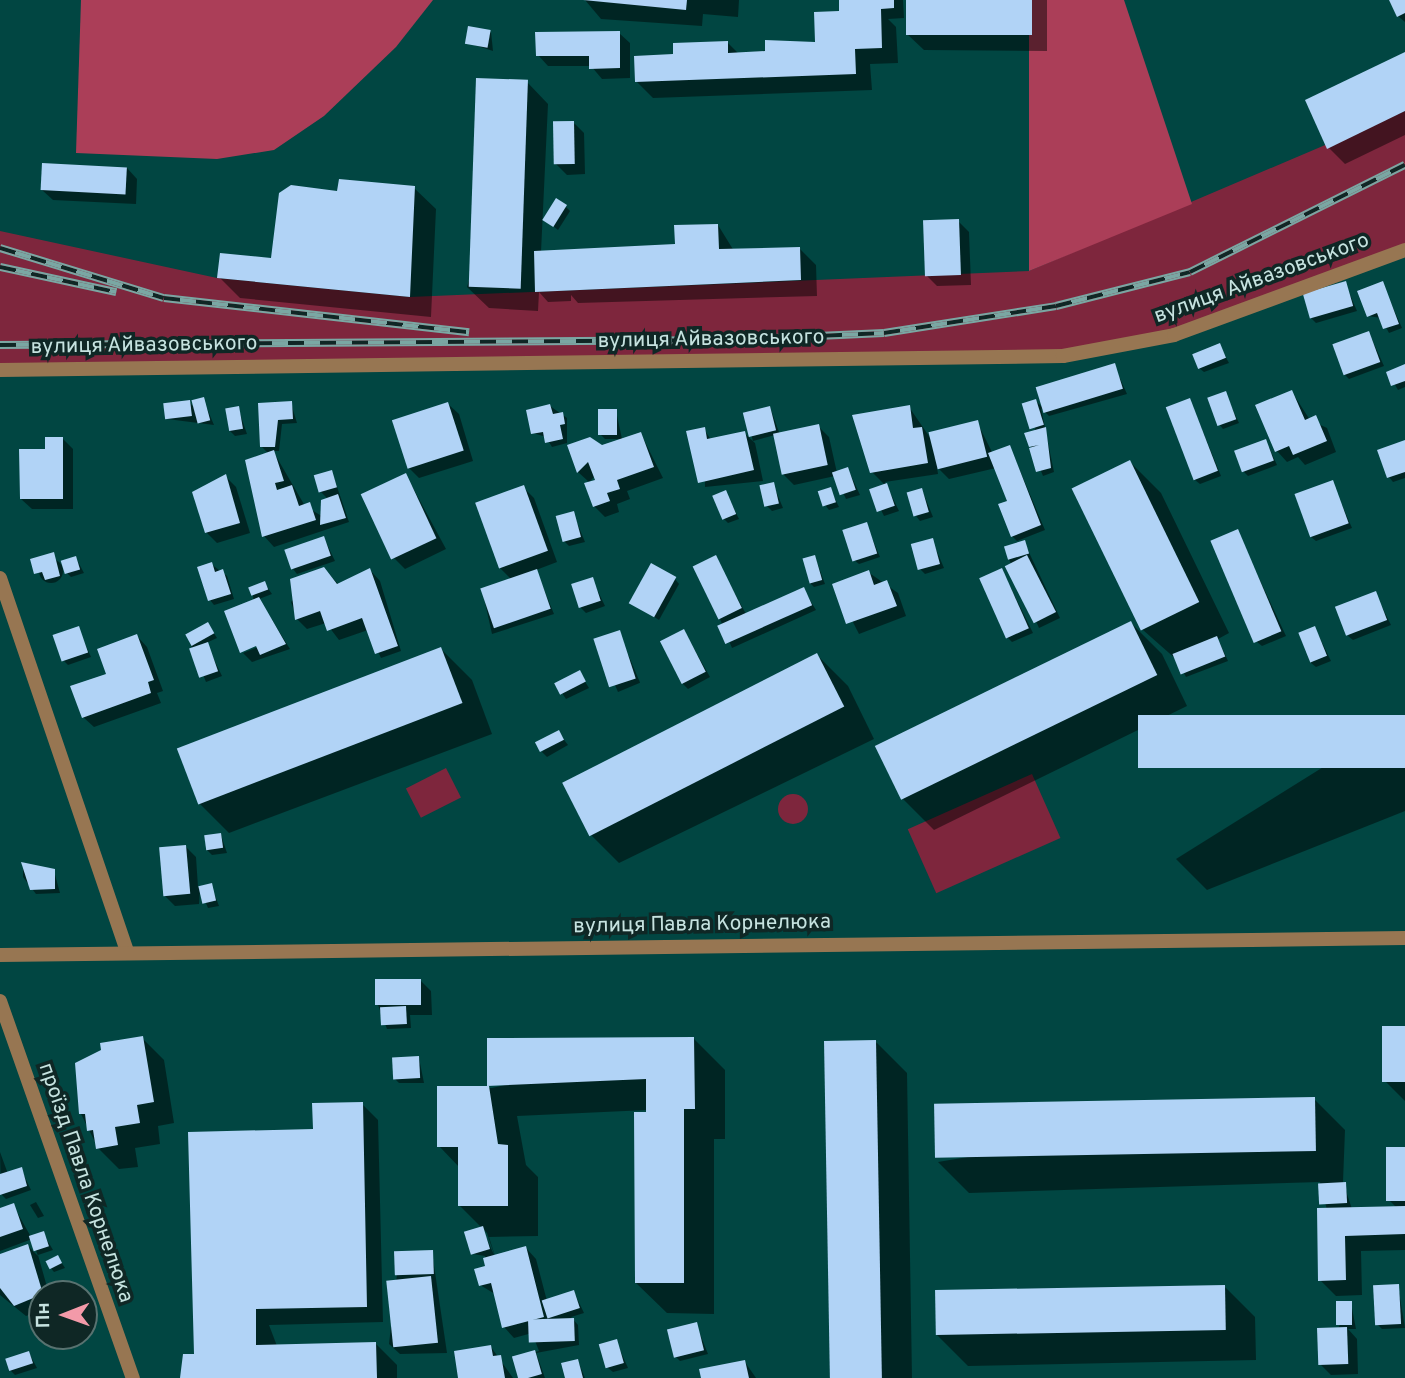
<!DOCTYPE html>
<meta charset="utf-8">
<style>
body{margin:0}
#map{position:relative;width:1405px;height:1378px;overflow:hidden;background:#014642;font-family:Overpass,sans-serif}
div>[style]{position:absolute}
.green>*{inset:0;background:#7e263d;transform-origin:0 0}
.round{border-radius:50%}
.forest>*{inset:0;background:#ab3e58}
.shadow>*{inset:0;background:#0007;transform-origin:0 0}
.building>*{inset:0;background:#b1d3f6;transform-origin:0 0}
.minor>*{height:14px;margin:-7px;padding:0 7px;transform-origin:7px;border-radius:7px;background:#977652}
.rail>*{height:8px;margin-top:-4px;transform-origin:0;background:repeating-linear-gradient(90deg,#0f2725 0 16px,#7aa7a3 0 32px);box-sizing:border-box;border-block:2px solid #7aa7a3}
span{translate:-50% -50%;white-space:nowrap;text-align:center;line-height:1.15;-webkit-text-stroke:7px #0f2725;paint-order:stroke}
.street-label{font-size:21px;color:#c6e3e0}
.north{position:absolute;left:28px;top:1280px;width:70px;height:70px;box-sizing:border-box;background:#0f2725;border:2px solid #587270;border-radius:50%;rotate:269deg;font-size:19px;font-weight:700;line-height:28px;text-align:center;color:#c6e3e0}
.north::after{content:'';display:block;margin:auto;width:24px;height:32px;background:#f39aa9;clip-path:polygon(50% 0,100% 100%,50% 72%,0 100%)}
</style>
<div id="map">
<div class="green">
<i style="clip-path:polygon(1405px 111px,1405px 250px,1111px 350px,0 371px,0 231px,217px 278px,410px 297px,1029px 271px)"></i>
<i style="left:446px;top:768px;width:33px;height:45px;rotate:63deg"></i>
<i style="left:1032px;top:774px;width:70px;height:136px;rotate:66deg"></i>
<i class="round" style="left:778px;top:794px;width:30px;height:30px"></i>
</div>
<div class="forest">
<i style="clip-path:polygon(81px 0,433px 0,396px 47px,324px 116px,274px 150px,217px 159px,76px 153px)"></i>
<i style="clip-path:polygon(1029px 0,1124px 0,1192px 204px,1029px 271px)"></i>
</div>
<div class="shadow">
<i style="clip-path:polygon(585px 0,739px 0,738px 17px,703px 14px,702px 26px,601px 19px)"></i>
<i style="clip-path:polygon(840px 0,903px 0,904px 18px,888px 19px,896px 27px,898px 63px,870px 64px,872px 90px,653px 98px,637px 82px,675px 56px,727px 42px,739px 54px,817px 44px,843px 12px)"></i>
<i style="clip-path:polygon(908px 0,1047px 0,1047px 51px,924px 50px,907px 34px)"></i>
<i style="clip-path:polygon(1391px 0,1405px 0,1405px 22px,1398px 16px)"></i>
<i style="clip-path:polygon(491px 32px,493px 51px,468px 43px)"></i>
<i style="clip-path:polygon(619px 33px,630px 43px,630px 78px,602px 79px,591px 66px,548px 66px,538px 55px)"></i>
<i style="clip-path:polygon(1405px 54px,1405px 135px,1345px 164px,1329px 148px)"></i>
<i style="clip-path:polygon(527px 82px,548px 104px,541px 252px,677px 246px,718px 225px,734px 251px,800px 249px,816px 265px,817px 296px,578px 303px,571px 295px,571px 301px,548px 302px,539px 292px,538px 311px,489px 308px,467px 287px)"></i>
<i style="clip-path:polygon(573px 122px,584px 133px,585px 174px,567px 175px,556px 164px)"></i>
<i style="clip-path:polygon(127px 168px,137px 179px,136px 204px,53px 200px,42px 190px)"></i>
<i style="clip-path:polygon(414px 188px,436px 209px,431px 317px,240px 298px,219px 277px,273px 260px,339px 193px)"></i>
<i style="clip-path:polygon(566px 207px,570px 211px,558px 230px,544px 219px)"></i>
<i style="clip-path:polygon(958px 221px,969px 232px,971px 285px,937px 286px,926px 275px)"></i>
<i style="clip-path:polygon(1345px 283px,1357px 311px,1316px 323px,1311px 318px)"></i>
<i style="clip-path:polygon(1382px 283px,1402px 328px,1389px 333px,1381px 318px,1368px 316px)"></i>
<i style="clip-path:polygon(1369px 333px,1384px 366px,1349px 379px,1344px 374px)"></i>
<i style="clip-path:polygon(1219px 345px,1229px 363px,1204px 372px,1199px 368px)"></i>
<i style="clip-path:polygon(1114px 365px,1127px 394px,1049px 416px,1041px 408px,1054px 472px,1043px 476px,1026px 434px,1035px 432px,1036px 401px,1043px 408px)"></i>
<i style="clip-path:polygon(1405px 366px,1405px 387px,1398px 390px,1388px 373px)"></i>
<i style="clip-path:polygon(1292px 392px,1310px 420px,1327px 428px,1336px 452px,1305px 465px,1298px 457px,1287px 462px,1277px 451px,1258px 406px)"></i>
<i style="clip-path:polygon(1225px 393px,1239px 423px,1223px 429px,1219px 424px)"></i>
<i style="clip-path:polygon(203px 399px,214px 425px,167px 419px,189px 402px,194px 407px)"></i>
<i style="clip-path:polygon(1190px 400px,1221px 476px,1200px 484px,1195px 480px)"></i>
<i style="clip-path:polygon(291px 403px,297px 423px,282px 424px,279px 451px,273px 451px,305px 506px,320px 515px,327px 513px,328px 499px,321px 492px,332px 472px,349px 522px,274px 547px,264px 536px,269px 454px,262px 447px,260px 405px)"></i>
<i style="clip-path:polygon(448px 404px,459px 414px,473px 461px,419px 478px,408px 467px)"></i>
<i style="clip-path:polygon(550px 406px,567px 418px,567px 443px,552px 447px,546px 437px,533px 433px)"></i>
<i style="clip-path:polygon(770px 407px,780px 435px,818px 426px,829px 437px,837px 473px,848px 469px,860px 495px,846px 499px,835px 476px,794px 485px,784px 475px,775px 435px,753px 441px,745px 414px)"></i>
<i style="clip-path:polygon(909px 407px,931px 439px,977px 422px,993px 454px,1010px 447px,1045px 530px,1017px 541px,1012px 536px,1009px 502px,996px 468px,949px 479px,937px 467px,938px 474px,885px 482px,899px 511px,884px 516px,871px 490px,885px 485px,872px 472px,854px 416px)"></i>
<i style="clip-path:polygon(238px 408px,247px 434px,235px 436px,230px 431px)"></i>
<i style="clip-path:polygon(616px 411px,622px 439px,605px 439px,601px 435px)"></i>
<i style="clip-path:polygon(704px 429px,711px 440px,744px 433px,755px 443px,763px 481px,705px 487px)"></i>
<i style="clip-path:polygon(641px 434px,663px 478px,627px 491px,630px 499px,617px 504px,619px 512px,605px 517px,594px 506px,595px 476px,589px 482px,578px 472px,602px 447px)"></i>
<i style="clip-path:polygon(62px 438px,73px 449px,73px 509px,32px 509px,21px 499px,46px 451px)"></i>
<i style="clip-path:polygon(1266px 441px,1277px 465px,1248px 476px,1243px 471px)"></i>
<i style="clip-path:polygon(1405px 442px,1405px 478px,1393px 482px,1389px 477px)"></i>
<i style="clip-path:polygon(1130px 462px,1161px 493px,1229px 633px,1218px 639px,1228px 661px,1186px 677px,1177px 660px,1143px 630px,1074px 490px)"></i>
<i style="clip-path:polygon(406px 475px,446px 549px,405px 569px,394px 558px)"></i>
<i style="clip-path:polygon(226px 477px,236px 487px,250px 533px,217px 543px,206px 532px)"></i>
<i style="clip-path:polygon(1332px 482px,1352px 528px,1316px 541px,1311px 537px)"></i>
<i style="clip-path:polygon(773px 484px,783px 508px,772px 511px,767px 506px)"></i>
<i style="clip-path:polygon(523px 487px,534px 498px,557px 562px,536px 570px,554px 614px,492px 634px,482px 589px,511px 579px,500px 568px)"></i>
<i style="clip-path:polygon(830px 489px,839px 507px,829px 510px,825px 505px)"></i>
<i style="clip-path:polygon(922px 490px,933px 517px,920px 521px,916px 516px)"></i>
<i style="clip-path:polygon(726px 492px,739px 519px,728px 523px,723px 518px)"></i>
<i style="clip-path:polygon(573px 513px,585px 542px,569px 546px,564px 541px)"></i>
<i style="clip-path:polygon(866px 524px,880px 557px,859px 564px,854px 560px)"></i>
<i style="clip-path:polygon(1237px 531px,1286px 636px,1262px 646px,1257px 642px)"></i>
<i style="clip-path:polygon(324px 538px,335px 561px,297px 574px,293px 569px)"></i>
<i style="clip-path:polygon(932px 540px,944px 568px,925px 574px,920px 569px)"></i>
<i style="clip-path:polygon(1024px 542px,1060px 618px,1039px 628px,1009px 559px)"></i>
<i style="clip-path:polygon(715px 557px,746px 614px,803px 589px,816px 610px,732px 648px,720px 619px)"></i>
<i style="clip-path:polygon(815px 557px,825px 584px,814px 587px,809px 582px)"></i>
<i style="clip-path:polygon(76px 558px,84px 573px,71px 577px,66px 572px)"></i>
<i class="round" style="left:39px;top:559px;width:24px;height:24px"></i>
<i style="clip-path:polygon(211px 564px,227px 576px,234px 599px,214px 605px,210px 600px)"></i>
<i style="clip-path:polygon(324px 569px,339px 585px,370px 570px,380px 581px,401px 651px,381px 658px,368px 630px,339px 640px,326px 623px,307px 629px,297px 619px,291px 602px)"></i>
<i style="clip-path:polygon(1002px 570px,1033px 633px,1012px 642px,1007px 637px)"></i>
<i style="clip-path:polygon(868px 572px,898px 593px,906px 616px,859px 634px,834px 585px)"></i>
<i style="clip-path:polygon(592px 579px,605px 606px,586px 613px,581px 608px)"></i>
<i style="clip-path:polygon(675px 579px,679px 584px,659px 620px,631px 602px)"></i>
<i style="clip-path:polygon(265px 584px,272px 594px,259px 599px,290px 649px,252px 662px,243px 653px,258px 647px,253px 595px)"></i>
<i style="clip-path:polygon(1375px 593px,1391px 625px,1353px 640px,1348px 636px)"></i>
<i style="clip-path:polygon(1131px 623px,1162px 654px,1187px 706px,934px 830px,903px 799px)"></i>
<i style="clip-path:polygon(208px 624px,217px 638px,206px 643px,222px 676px,206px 682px,190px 643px)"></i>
<i style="clip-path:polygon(78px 628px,91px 657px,68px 665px,63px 660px)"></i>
<i style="clip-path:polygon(1315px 628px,1331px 661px,1316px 667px,1311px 663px)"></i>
<i style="clip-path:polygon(684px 631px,710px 677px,688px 689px,683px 684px)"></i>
<i style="left:619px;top:633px;width:54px;height:24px;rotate:67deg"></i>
<i style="clip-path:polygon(137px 636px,147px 647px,163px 691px,157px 693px,161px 703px,94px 727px,83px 717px)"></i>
<i style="clip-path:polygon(441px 649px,472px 680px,492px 734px,229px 833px,198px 802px)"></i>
<i style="clip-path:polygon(817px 655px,848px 686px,874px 739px,619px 863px,588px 832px)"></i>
<i style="clip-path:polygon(579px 672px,589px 688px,566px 699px,556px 684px)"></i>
<i style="clip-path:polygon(1405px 716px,1405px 811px,1207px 890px,1176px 859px)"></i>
<i style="clip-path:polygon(558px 732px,568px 745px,547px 757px,542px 752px)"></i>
<i style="clip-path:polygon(221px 835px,227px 853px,212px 855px,207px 850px)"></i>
<i style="clip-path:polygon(185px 846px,196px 857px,198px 887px,211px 885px,219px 906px,208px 908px,200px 889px,199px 904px,175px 906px,164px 895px)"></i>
<i style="clip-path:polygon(23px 864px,54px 871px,60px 893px,36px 894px,23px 877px)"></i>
<i style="clip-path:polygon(421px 981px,431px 991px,432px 1015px,410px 1015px,411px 1028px,387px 1029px,378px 1005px)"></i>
<i style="clip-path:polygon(1405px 1028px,1405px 1101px,1385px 1081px)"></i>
<i style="clip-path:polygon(142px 1038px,164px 1060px,174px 1123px,158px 1126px,160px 1144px,135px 1148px,138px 1167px,119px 1169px,98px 1148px,81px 1114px)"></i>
<i style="clip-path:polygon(694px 1039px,725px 1070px,725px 1139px,714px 1139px,714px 1314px,667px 1313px,636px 1283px,647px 1110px,517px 1116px,526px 1165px,538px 1177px,538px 1236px,489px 1237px,495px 1256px,526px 1248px,536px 1259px,547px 1301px,574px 1292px,584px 1313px,571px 1317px,578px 1325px,579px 1345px,536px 1353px,545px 1378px,520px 1378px,514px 1358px,539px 1351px,532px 1333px,514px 1338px,504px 1327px,495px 1294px,480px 1285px,487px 1268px,485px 1256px,473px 1254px,482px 1228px,495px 1257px,487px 1233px,460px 1206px,460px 1168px,439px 1146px,438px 1088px,492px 1088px)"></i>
<i style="clip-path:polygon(876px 1042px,907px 1073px,912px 1378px,832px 1378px)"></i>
<i style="clip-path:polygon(419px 1058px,424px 1083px,399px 1083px,394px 1078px)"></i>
<i style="clip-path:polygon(1314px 1099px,1345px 1130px,1343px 1182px,1352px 1209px,1397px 1208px,1389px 1200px,1405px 1149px,1405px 1250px,1361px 1251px,1362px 1295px,1336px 1296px,1320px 1280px,1327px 1210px,1320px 1182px,969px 1193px,938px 1162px)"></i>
<i style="clip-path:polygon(362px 1104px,378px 1120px,383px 1322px,269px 1325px,277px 1346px,376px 1344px,397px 1365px,397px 1378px,184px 1378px,315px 1130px)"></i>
<i style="clip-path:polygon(0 1152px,8px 1174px,21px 1169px,31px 1190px,6px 1199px,1px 1194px)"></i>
<i style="clip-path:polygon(36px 1202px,44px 1216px,38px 1218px,30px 1205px)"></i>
<i style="clip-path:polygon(13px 1205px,31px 1237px,43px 1233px,53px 1250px,38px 1255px,49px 1294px,42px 1294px,42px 1310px,26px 1316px,0 1295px,0 1256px,28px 1246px,38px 1256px,32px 1239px,0 1251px,0 1210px)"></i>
<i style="clip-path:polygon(432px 1252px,447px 1353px,400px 1354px,389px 1344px,397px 1274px)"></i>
<i style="clip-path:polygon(58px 1257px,65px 1268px,54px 1272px,50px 1267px)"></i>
<i style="clip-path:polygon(1224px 1286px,1255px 1317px,1256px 1360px,968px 1366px,937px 1335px)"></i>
<i style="clip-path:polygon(1398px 1286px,1405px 1328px,1382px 1329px,1378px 1325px)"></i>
<i style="clip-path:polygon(1351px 1303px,1356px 1329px,1348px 1329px,1357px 1339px,1358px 1374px,1331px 1375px,1320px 1364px)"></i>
<i style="clip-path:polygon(696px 1324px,708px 1354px,680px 1361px,675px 1356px)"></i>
<i style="clip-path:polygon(616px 1341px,628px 1368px,613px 1372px,608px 1368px)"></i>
<i style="clip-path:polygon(491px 1347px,513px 1378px,460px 1378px)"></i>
<i style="clip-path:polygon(29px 1353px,37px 1368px,15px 1375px,10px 1370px)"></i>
<i style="clip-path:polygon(578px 1361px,585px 1378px,566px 1378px)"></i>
<i style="clip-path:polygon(745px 1362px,756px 1378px,703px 1378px)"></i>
</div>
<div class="building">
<i style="clip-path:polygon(583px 0,687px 0,686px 10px)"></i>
<i style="clip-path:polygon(839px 0,894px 0,894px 8px,881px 9px,882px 48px,855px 49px,856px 74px,635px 82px,634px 56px,673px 54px,673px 43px,728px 41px,728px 53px,765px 51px,765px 40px,815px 42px,814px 12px,839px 11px)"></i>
<i style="left:906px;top:0;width:126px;height:35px"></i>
<i style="clip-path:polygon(1389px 0,1405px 0,1405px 13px,1397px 17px)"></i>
<i style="left:468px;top:26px;width:23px;height:18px;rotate:10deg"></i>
<i style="clip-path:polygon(620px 31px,620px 68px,589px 69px,589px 56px,536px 56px,535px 32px)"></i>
<i style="clip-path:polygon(1405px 52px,1405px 111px,1327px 149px,1305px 100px)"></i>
<i style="left:476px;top:78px;width:52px;height:209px;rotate:2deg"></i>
<i style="left:574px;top:121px;width:43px;height:21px;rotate:89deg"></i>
<i style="left:42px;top:163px;width:85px;height:27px;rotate:3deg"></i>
<i style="clip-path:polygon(339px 179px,415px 186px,410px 297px,217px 278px,220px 253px,271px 258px,279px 193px,291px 185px,337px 191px)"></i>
<i style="left:556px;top:198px;width:13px;height:26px;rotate:32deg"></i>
<i style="left:959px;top:219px;width:56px;height:36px;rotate:88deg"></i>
<i style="clip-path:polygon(718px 224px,719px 249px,800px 247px,801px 280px,535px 292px,534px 251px,675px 244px,674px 225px)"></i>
<i style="left:1346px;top:281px;width:26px;height:45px;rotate:74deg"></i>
<i style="clip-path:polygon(1383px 281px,1399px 324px,1383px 329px,1377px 313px,1367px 317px,1357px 291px)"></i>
<i style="left:1369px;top:331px;width:33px;height:39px;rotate:70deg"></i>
<i style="left:1220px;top:343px;width:16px;height:30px;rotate:68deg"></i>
<i style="left:1115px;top:363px;width:27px;height:83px;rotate:73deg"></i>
<i style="clip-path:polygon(1405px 364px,1405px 381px,1391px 386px,1386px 372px)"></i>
<i style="clip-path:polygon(1292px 390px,1305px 420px,1316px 415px,1327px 441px,1293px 455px,1289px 446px,1275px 452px,1255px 405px)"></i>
<i style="left:1226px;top:391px;width:30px;height:20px;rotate:70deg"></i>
<i style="left:204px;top:397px;width:24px;height:13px;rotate:75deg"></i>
<i style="left:1190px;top:398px;width:78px;height:26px;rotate:69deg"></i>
<i style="left:1036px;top:399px;width:27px;height:15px;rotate:73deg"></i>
<i style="left:190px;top:400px;width:16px;height:27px;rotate:83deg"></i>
<i style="clip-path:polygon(292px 401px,293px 419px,278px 420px,275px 447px,260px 447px,258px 403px)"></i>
<i style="left:448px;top:402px;width:51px;height:59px;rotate:72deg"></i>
<i style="clip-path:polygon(550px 404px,553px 414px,563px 412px,565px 424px,560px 425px,563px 439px,545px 443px,543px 432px,531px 434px,526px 410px)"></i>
<i style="clip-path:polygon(910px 405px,913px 428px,922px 427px,928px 463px,870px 473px,852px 415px)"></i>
<i style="left:239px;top:406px;width:23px;height:14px;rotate:80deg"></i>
<i style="left:770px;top:406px;width:25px;height:28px;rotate:76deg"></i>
<i style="left:598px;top:409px;width:19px;height:26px"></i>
<i style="left:978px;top:420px;width:38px;height:51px;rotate:76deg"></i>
<i style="left:819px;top:424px;width:42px;height:47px;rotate:78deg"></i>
<i style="clip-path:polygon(705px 427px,707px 439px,745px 431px,754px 470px,698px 483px,686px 431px)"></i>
<i style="clip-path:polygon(1046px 427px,1051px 468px,1036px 472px,1029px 448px,1039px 445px,1029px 447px,1024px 433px)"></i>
<i style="clip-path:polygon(641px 432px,654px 467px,617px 480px,620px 489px,607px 493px,610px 501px,593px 507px,584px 483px,595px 480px,588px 462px,577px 473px,567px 445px,590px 437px,602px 445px)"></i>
<i style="clip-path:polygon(45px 437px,63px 437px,63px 499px,20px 499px,19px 449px,45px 449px)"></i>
<i style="left:1266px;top:439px;width:23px;height:34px;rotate:70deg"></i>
<i style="clip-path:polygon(1405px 440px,1405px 472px,1387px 478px,1377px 450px)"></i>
<i style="clip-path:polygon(1010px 445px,1041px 525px,1011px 537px,998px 504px,1007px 501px,988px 453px)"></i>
<i style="clip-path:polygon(274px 450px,284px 481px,275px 483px,277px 490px,292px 485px,299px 506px,310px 502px,316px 520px,262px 537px,245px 460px)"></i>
<i style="left:1130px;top:460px;width:158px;height:65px;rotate:64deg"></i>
<i style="left:848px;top:467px;width:24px;height:17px;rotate:71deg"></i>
<i style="left:332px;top:470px;width:18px;height:19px;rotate:74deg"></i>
<i style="left:406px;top:473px;width:72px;height:50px;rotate:65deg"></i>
<i style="clip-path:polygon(226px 474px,240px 523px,205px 533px,192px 492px)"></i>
<i style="left:1333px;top:480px;width:46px;height:41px;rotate:70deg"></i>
<i style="left:774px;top:482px;width:22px;height:15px;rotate:77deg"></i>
<i style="left:887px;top:483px;width:24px;height:19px;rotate:71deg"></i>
<i style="left:524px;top:485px;width:70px;height:52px;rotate:70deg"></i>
<i style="left:831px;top:487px;width:16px;height:14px;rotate:72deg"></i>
<i style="left:922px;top:488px;width:25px;height:16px;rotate:74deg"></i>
<i style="left:726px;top:490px;width:26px;height:15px;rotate:67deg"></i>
<i style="clip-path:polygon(338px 494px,346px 518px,320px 525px,321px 500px)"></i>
<i style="left:574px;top:511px;width:27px;height:19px;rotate:75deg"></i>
<i style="left:867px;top:522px;width:33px;height:26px;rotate:72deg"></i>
<i style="left:1238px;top:529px;width:111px;height:30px;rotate:67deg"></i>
<i style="left:324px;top:536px;width:21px;height:42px;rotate:71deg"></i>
<i style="left:933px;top:538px;width:27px;height:23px;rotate:75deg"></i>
<i style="left:1025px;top:540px;width:14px;height:22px;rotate:73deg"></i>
<i style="clip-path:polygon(54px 552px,60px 576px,45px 580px,42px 572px,34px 574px,30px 559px)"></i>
<i style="left:716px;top:555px;width:59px;height:26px;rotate:64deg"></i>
<i style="left:815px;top:555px;width:26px;height:13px;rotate:74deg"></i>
<i style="left:1027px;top:555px;width:64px;height:25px;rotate:63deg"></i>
<i style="left:76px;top:556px;width:14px;height:16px;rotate:73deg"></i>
<i style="clip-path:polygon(212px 562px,215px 572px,223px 569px,231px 594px,208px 601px,197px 567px)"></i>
<i style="left:651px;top:563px;width:29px;height:46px;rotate:29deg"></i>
<i style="clip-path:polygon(324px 567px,337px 584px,370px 568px,398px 646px,375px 654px,362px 618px,327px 631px,320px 611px,295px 620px,290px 579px)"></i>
<i style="left:1002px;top:568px;width:66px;height:25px;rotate:66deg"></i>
<i style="left:537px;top:569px;width:42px;height:60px;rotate:71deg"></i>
<i style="clip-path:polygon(869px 570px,874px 585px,887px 580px,897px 606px,846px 624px,832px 584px)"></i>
<i style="left:593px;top:577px;width:25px;height:23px;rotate:72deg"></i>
<i style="left:265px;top:581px;width:9px;height:18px;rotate:69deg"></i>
<i style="left:804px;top:587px;width:20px;height:95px;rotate:66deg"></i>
<i style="left:1376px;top:591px;width:31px;height:44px;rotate:69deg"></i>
<i style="clip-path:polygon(259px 597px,286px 644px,260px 655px,256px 646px,240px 653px,224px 611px)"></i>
<i style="left:1131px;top:621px;width:60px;height:285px;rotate:64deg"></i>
<i style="left:208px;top:622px;width:13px;height:26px;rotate:61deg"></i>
<i style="left:79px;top:626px;width:28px;height:28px;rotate:71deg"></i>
<i style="left:1315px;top:626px;width:32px;height:18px;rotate:68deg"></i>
<i style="left:684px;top:629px;width:48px;height:27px;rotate:63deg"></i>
<i style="left:620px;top:630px;width:51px;height:28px;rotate:72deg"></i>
<i style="clip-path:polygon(137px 634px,154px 680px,148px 682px,151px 693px,82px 718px,70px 686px,106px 674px,97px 649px)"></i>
<i style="left:1217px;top:636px;width:22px;height:48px;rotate:68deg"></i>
<i style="left:208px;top:642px;width:31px;height:20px;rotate:71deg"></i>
<i style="left:441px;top:647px;width:60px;height:283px;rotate:69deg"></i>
<i style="left:817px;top:653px;width:60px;height:286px;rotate:63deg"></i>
<i style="left:580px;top:670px;width:13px;height:29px;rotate:63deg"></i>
<i style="left:1405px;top:715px;width:53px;height:267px;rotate:90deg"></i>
<i style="left:559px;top:730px;width:11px;height:27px;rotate:63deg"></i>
<i style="left:221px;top:833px;width:15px;height:17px;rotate:82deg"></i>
<i style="left:186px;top:845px;width:49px;height:27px;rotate:85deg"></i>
<i style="clip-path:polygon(21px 862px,55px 869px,55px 889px,30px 890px)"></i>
<i style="left:212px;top:883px;width:18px;height:14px;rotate:77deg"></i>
<i style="left:375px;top:979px;width:46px;height:26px"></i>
<i style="left:406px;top:1006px;width:18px;height:26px;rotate:87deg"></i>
<i style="left:1405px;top:1026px;width:56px;height:23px;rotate:90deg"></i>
<i style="clip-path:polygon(143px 1036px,154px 1102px,137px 1105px,140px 1123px,115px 1127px,118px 1145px,96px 1149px,93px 1130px,87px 1131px,85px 1114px,79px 1114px,75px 1063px,101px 1050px,100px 1043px)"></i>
<i style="clip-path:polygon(694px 1037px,695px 1109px,684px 1109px,684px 1283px,635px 1283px,634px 1112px,646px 1112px,646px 1079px,487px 1086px,487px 1038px)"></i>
<i style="left:876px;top:1040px;width:338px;height:52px;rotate:89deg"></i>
<i style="left:419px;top:1056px;width:22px;height:27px;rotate:87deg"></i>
<i style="clip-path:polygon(437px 1086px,489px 1086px,498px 1144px,508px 1145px,508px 1206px,458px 1206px,458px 1147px,437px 1147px)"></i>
<i style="left:1315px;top:1097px;width:54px;height:381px;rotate:89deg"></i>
<i style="clip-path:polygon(363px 1102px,367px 1307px,256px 1309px,256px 1345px,376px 1342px,377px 1378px,180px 1378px,183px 1354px,194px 1354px,188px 1132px,313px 1129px,312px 1103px)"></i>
<i style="left:1386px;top:1147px;width:19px;height:54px"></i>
<i style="clip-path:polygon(22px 1167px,27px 1186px,0 1195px,0 1174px)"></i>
<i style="left:1346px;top:1182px;width:21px;height:28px;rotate:87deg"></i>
<i style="clip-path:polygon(14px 1203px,23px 1229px,0 1237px,0 1208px)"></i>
<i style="clip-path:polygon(1405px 1206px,1405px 1234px,1345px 1236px,1346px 1280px,1318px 1281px,1317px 1208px)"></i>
<i style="left:483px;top:1226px;width:24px;height:20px;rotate:73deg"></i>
<i style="left:44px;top:1231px;width:16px;height:16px;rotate:72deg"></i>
<i style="clip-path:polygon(28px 1244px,43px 1294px,14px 1306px,0 1288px,0 1254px)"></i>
<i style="clip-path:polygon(526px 1246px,544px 1317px,502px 1328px,491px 1283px,479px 1286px,474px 1269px,485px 1266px,483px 1258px)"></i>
<i style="left:433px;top:1250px;width:24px;height:39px;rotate:88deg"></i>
<i style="left:58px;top:1255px;width:9px;height:14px;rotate:63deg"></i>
<i style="left:431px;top:1276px;width:67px;height:45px;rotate:84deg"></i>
<i style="left:1399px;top:1284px;width:40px;height:26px;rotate:87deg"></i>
<i style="left:1225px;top:1285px;width:45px;height:290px;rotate:89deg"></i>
<i style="left:574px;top:1290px;width:19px;height:34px;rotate:72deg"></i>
<i style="left:1336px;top:1301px;width:16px;height:24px"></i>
<i style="left:574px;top:1318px;width:23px;height:46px;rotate:88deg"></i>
<i style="left:697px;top:1322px;width:29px;height:31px;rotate:76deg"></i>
<i style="left:1347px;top:1327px;width:37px;height:30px;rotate:88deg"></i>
<i style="left:617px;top:1339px;width:25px;height:19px;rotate:74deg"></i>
<i style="clip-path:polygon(491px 1345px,493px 1356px,501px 1355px,505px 1378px,458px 1378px,454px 1351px)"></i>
<i style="left:535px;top:1350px;width:25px;height:24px;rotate:74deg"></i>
<i style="left:29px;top:1351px;width:13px;height:25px;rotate:72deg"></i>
<i style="clip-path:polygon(578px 1359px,583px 1378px,565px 1378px,561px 1363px)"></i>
<i style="clip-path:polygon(745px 1360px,749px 1378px,701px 1378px,699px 1369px)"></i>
</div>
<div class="minor">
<i style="left:0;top:370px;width:1063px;rotate:-0.75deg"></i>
<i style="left:1063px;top:356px;width:113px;rotate:-10.7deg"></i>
<i style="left:1174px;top:335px;width:246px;rotate:-20.2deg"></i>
<i style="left:0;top:578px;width:395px;rotate:71.2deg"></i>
<i style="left:0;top:955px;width:1405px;rotate:-0.69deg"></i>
<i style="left:0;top:1001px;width:400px;rotate:70.6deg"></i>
</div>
<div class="rail">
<i style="left:0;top:248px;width:171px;rotate:17deg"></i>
<i style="left:164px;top:298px;width:307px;rotate:6.4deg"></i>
<i style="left:0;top:267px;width:119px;rotate:12.2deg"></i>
<i style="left:0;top:345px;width:730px;rotate:-0.39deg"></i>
<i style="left:730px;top:340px;width:154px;rotate:-2.6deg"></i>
<i style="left:884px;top:333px;width:174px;rotate:-8.9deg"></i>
<i style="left:1056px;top:306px;width:138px;rotate:-14.2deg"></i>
<i style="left:1190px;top:272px;width:240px;rotate:-26.5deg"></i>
</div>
<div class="street-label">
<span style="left:1262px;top:279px;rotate:-20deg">вулиця Айвазовського</span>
<span style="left:711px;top:340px;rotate:-1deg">вулиця Айвазовського</span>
<span style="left:144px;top:346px;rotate:-1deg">вулиця Айвазовського</span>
<span style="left:702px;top:925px;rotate:-1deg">вулиця Павла Корнелюка</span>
<span style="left:85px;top:1183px;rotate:71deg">проїзд Павла Корнелюка</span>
</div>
<div class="north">Пн</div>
</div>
